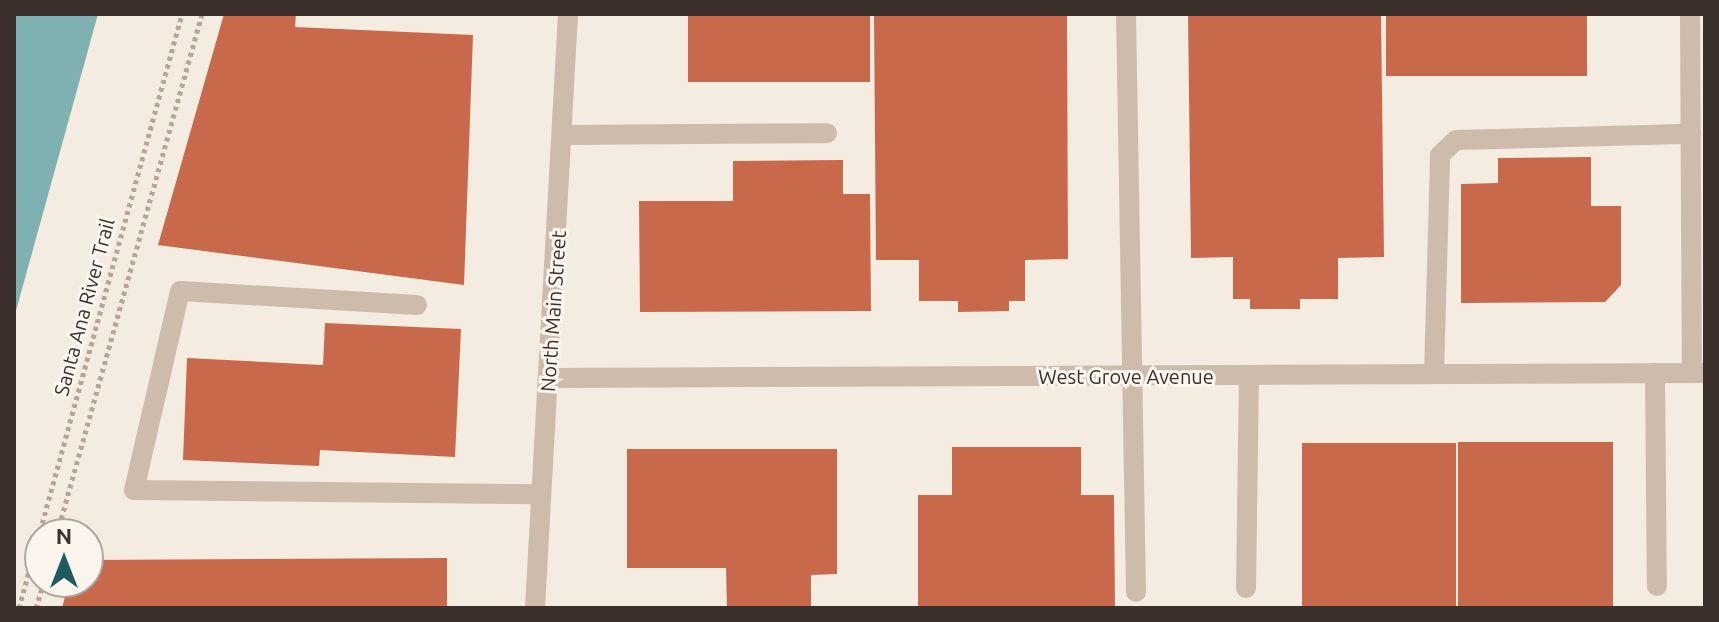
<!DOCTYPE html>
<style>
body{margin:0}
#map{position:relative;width:1719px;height:622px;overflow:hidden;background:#f4ebe1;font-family:Ubuntu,sans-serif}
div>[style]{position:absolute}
.water>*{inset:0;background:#7fb0b2}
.building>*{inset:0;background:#c8694b;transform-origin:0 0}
.path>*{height:5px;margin-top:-2.5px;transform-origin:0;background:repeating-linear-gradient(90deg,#b9a596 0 4px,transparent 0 8px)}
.service>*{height:20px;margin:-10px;padding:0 10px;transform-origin:10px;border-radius:10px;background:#cdbbac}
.minor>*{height:20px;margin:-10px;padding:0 10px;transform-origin:10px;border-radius:10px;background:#cdbbac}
span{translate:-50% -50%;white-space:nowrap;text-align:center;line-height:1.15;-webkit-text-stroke:6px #fbf5ee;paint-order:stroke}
.street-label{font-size:20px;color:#3b302b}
.frame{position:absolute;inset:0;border:16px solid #3b302b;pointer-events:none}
.north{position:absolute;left:24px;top:518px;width:80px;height:80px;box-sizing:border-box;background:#fbf5ee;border:2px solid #aea6a0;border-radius:50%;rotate:0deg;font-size:22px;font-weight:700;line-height:32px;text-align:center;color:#3b302b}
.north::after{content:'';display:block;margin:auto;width:28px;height:36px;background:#1f5a5e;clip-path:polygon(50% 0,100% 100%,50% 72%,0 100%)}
</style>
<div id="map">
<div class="water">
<i style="clip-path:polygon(14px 14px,98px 14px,14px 318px)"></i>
</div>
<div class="building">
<i style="clip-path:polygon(224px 14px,296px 14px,295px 27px,473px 35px,464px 285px,158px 245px)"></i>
<i style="left:688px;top:14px;width:182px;height:68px"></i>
<i style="clip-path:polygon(874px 14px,1067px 14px,1068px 259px,1025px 260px,1025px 301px,1009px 301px,1009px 311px,958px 312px,958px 301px,919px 301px,919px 260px,876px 260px)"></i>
<i style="clip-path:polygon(1188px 14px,1381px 14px,1384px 257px,1338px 258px,1338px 299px,1300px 299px,1300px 309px,1250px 309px,1250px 299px,1233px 299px,1233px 257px,1191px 258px)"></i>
<i style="left:1386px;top:14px;width:201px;height:62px"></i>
<i style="clip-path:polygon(1591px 157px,1591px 206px,1621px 206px,1621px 285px,1605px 302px,1461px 303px,1461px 184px,1498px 183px,1498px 158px)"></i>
<i style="clip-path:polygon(843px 160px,843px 194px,870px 194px,871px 311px,640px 312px,639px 201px,733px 201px,733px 161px)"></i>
<i style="clip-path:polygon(325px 323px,461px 329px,455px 457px,320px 450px,319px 466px,183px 460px,187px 358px,323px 365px)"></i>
<i style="left:1613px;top:442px;width:166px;height:155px;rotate:90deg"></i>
<i style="left:1456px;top:443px;width:165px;height:154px;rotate:90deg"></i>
<i style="clip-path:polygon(952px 447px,1081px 447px,1081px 495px,1114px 495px,1115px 608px,918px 608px,918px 495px,952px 495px)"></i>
<i style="clip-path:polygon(627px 449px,837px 449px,837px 574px,811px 575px,811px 608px,727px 608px,726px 568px,627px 568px)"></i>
<i style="clip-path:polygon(447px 558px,447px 608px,62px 608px,69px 582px,88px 582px,88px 560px)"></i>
</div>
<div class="path">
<i style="left:57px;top:534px;width:540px;rotate:-74.42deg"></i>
<i style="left:19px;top:608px;width:616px;rotate:-74.66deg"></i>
<i style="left:36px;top:608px;width:27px;rotate:-73deg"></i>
</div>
<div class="service">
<i style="left:1126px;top:14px;width:578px;rotate:89.01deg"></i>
<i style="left:564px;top:135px;width:263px;rotate:-0.4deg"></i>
<i style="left:417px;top:305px;width:237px;rotate:-176.6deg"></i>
<i style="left:180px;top:291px;width:204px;rotate:103deg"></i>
<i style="left:134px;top:490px;width:407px;rotate:0.6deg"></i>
<i style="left:1655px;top:373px;width:213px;rotate:89.5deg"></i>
<i style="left:1434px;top:374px;width:219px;rotate:-88.4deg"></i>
<i style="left:1440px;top:155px;width:22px;rotate:-43deg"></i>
<i style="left:1456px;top:140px;width:235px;rotate:-1.5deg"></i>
<i style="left:1246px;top:588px;width:213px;rotate:-89.2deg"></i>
</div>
<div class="minor">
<i style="left:1690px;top:14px;width:359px;rotate:89.7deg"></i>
<i style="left:548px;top:378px;width:1157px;rotate:-0.25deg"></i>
<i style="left:535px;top:608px;width:595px;rotate:-86.82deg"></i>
</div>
<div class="street-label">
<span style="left:84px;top:307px;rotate:-75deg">Santa Ana River Trail</span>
<span style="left:553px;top:311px;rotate:-86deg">North Main Street</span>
<span style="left:1126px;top:376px">West Grove Avenue</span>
</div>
<div class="frame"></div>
<div class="north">N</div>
</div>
